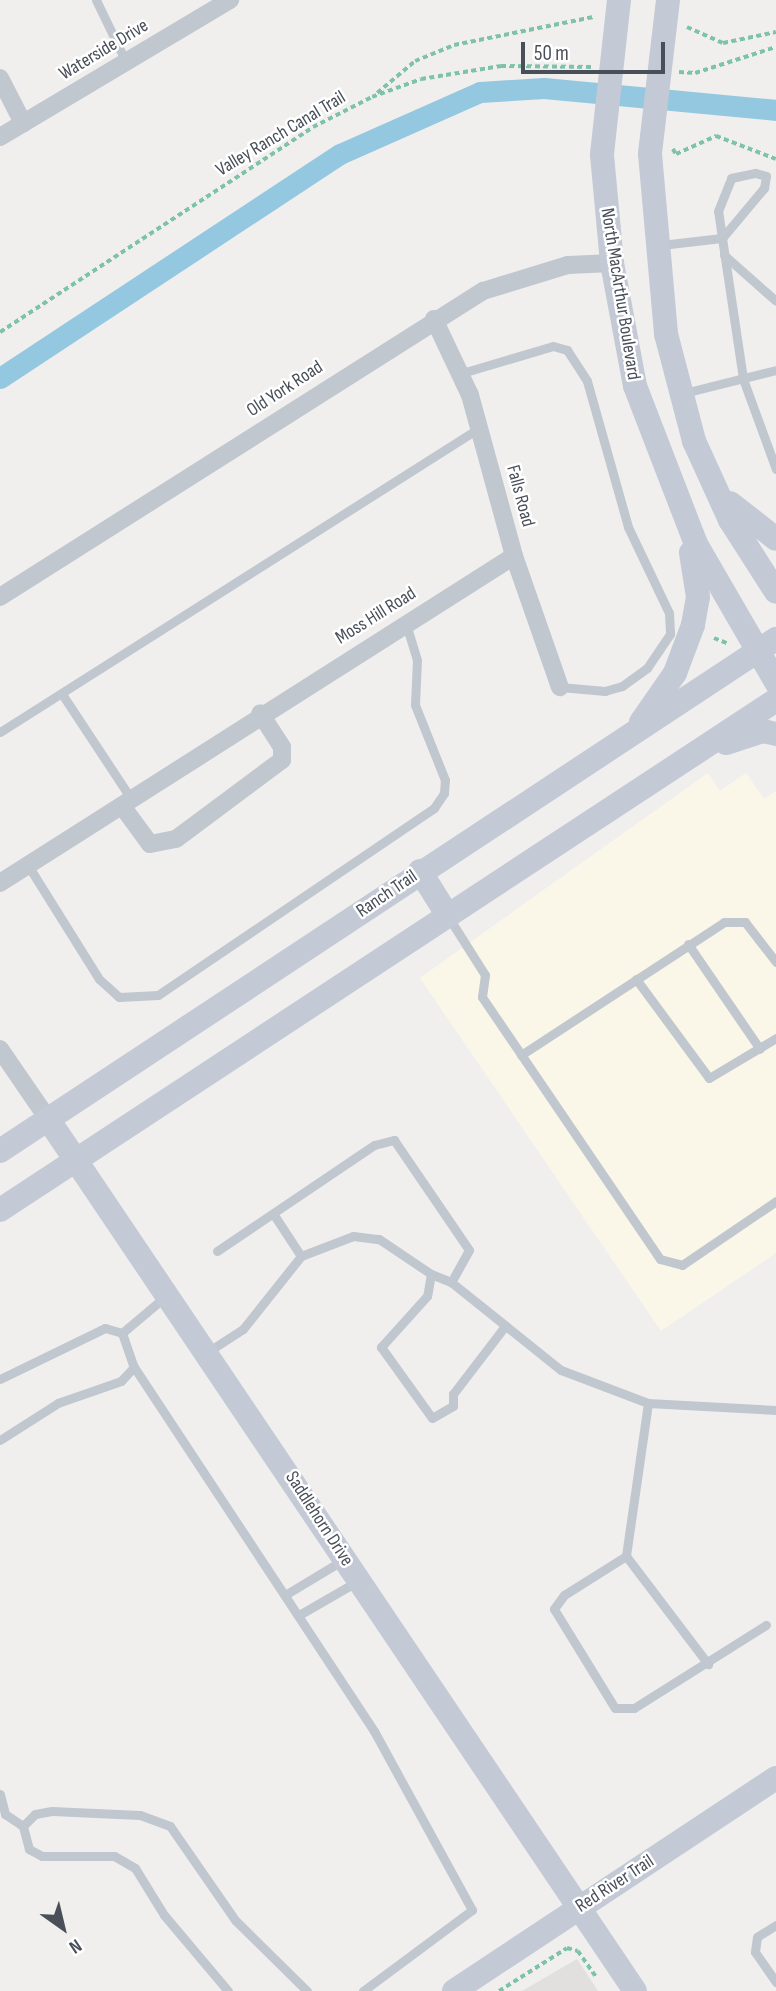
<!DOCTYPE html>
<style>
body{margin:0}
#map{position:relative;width:776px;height:1991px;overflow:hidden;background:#f0efee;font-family:"Sofia Sans Condensed",sans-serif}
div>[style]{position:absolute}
.commercial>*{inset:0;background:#faf7e9}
.education>*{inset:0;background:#e1e0df}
.canal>*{height:21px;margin:-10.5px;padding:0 10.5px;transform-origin:10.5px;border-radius:10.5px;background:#94c8e1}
.path>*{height:3.5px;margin-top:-1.75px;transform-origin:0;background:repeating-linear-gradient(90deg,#7ec3a9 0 5px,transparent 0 8.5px)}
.lane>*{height:9px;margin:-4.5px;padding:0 4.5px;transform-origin:4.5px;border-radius:4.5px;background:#c1c7cf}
.street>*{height:18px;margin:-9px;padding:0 9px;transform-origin:9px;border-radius:9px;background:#c1c7cf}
.secondary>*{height:24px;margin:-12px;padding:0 12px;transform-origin:12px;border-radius:12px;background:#c3c9d5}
span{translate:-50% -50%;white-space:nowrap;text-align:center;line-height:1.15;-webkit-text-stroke:5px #fff;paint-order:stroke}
.street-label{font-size:19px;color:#494f59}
.north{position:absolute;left:28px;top:1893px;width:70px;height:70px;-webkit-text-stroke:5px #fff;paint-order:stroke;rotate:146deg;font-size:19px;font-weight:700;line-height:28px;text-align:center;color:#494f59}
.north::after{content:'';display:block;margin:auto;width:24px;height:32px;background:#494f59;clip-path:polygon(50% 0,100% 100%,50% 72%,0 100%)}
.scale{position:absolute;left:521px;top:42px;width:144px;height:32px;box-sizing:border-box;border:4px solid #494f59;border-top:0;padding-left:9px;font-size:21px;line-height:24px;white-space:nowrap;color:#494f59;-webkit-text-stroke:5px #fff;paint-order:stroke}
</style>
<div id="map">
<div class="commercial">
<i style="clip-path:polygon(708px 773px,720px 791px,746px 773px,764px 799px,776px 791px,776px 1253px,661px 1331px,420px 978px)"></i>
</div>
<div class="education">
<i style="clip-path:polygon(577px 1959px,598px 1991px,522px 1991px)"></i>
</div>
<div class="canal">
<i style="left:0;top:378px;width:407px;rotate:-33.4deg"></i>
<i style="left:340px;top:154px;width:153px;rotate:-23.9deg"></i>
<i style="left:480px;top:92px;width:64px;rotate:-3.6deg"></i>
<i style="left:544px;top:88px;width:233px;rotate:5.4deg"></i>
</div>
<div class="path">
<i style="left:687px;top:27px;width:39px;rotate:24deg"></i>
<i style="left:723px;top:43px;width:54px;rotate:-11.7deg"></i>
<i style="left:679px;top:72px;width:16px;rotate:4deg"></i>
<i style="left:695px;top:73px;width:85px;rotate:-17.8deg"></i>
<i style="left:377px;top:93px;width:50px;rotate:-40.1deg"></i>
<i style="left:415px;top:61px;width:42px;rotate:-22.3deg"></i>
<i style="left:454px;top:45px;width:142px;rotate:-11.4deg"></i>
<i style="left:673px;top:149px;width:6px;rotate:59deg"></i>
<i style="left:676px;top:154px;width:44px;rotate:-24.2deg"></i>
<i style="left:716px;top:136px;width:64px;rotate:21deg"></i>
<i style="left:0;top:332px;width:374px;rotate:-33.2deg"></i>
<i style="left:313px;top:127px;width:66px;rotate:-27deg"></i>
<i style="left:372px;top:97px;width:52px;rotate:-20.2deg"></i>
<i style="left:421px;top:79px;width:81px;rotate:-9.2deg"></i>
<i style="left:501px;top:66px;width:90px;rotate:0.6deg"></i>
<i style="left:714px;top:638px;width:16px;rotate:22deg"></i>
<i style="left:499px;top:1991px;width:80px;rotate:-32.3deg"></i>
<i style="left:567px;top:1948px;width:11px;rotate:15deg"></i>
<i style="left:578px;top:1951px;width:33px;rotate:55deg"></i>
</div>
<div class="lane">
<i style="left:96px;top:0;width:69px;rotate:64.2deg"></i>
<i style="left:755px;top:173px;width:11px;rotate:15deg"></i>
<i style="left:766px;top:176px;width:12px;rotate:99deg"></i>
<i style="left:764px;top:188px;width:65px;rotate:130deg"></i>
<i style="left:722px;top:238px;width:27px;rotate:-98deg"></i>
<i style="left:718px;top:211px;width:35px;rotate:-68deg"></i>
<i style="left:731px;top:178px;width:25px;rotate:-12deg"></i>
<i style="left:661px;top:245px;width:61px;rotate:-6.5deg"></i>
<i style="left:722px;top:238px;width:143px;rotate:81.5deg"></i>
<i style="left:743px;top:379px;width:96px;rotate:69.9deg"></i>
<i style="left:724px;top:255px;width:69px;rotate:41.5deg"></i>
<i style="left:462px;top:373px;width:95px;rotate:-16.5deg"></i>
<i style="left:553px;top:346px;width:15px;rotate:16deg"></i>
<i style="left:567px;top:350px;width:37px;rotate:57deg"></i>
<i style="left:587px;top:381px;width:152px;rotate:74.3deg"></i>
<i style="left:628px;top:527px;width:95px;rotate:64.5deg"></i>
<i style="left:669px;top:613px;width:21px;rotate:87deg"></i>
<i style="left:670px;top:634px;width:41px;rotate:124.1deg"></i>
<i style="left:647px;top:668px;width:31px;rotate:144deg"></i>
<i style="left:622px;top:686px;width:18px;rotate:164deg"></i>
<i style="left:605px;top:691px;width:45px;rotate:-174.9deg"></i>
<i style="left:684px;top:393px;width:95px;rotate:-14deg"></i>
<i style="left:62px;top:694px;width:127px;rotate:56.6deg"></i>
<i style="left:0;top:732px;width:567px;rotate:-32.4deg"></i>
<i style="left:29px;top:867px;width:132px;rotate:58deg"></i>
<i style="left:99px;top:979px;width:27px;rotate:42deg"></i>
<i style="left:119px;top:997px;width:39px;rotate:-3deg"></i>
<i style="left:158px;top:995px;width:333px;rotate:-34.1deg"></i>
<i style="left:434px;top:808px;width:18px;rotate:-56deg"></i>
<i style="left:444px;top:793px;width:13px;rotate:-86deg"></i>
<i style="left:445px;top:780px;width:81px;rotate:-111.8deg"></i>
<i style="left:415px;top:705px;width:45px;rotate:-87.5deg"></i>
<i style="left:417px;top:660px;width:37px;rotate:-107deg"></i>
<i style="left:449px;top:918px;width:67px;rotate:57.7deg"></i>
<i style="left:485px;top:975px;width:22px;rotate:98deg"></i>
<i style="left:482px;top:997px;width:317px;rotate:55.8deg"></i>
<i style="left:660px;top:1259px;width:23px;rotate:15deg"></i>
<i style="left:682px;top:1265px;width:114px;rotate:-34.2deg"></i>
<i style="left:688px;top:944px;width:127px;rotate:55.6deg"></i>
<i style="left:636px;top:979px;width:123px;rotate:53.6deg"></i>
<i style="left:709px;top:1078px;width:78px;rotate:-30.8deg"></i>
<i style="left:521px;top:1055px;width:243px;rotate:-33.2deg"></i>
<i style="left:724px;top:922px;width:21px"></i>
<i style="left:745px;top:922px;width:51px;rotate:52.2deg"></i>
<i style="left:274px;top:1215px;width:49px;rotate:56.6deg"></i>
<i style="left:217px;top:1251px;width:189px;rotate:-34deg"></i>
<i style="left:374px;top:1145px;width:21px;rotate:-14deg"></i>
<i style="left:394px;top:1140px;width:133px;rotate:55.7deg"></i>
<i style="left:469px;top:1250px;width:37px;rotate:119deg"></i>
<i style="left:431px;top:1274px;width:22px;rotate:22deg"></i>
<i style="left:451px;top:1282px;width:141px;rotate:38.7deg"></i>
<i style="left:561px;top:1370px;width:93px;rotate:20.8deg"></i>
<i style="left:648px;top:1403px;width:128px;rotate:3.1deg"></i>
<i style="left:122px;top:1333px;width:57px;rotate:-40.1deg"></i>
<i style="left:209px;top:1351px;width:40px;rotate:-32.9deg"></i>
<i style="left:243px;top:1329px;width:93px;rotate:-51.5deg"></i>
<i style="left:301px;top:1256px;width:56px;rotate:-21deg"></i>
<i style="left:353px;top:1236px;width:26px;rotate:7deg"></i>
<i style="left:379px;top:1239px;width:63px;rotate:33.9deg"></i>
<i style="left:431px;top:1274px;width:22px;rotate:100deg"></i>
<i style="left:427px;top:1296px;width:69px;rotate:132deg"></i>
<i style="left:381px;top:1347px;width:87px;rotate:54.3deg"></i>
<i style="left:432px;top:1418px;width:24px;rotate:-30deg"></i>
<i style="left:453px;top:1406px;width:12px;rotate:-90deg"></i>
<i style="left:453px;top:1394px;width:86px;rotate:-52.6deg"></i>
<i style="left:134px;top:1367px;width:436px;rotate:56.6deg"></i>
<i style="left:374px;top:1731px;width:204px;rotate:61.3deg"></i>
<i style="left:472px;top:1910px;width:136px;rotate:143.4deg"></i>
<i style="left:0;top:1379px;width:117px;rotate:-25.9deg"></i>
<i style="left:105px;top:1328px;width:18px;rotate:16deg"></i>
<i style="left:122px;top:1333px;width:36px;rotate:71deg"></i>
<i style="left:134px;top:1367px;width:19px;rotate:133deg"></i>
<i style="left:121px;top:1381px;width:67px;rotate:160.8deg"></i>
<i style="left:58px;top:1403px;width:69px;rotate:147.5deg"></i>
<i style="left:648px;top:1403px;width:155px;rotate:98.2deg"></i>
<i style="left:626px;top:1556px;width:73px;rotate:147.8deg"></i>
<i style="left:564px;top:1595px;width:17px;rotate:126deg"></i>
<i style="left:554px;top:1609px;width:116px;rotate:58.4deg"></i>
<i style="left:615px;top:1708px;width:19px"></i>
<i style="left:634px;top:1708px;width:156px;rotate:-32.2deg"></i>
<i style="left:626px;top:1556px;width:136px;rotate:52.8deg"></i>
<i style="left:285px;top:1595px;width:68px;rotate:-31.1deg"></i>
<i style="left:299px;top:1615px;width:68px;rotate:-30deg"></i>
<i style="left:0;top:1794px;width:21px;rotate:76deg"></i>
<i style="left:5px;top:1814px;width:22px;rotate:34deg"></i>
<i style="left:776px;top:1925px;width:22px;rotate:148deg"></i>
<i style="left:757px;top:1937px;width:15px;rotate:98deg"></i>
<i style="left:755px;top:1952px;width:37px;rotate:55deg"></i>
<i style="left:228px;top:1991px;width:99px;rotate:-130.1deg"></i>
<i style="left:164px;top:1915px;width:55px;rotate:-121.7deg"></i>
<i style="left:135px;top:1868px;width:24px;rotate:-150deg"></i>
<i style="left:114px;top:1856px;width:72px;rotate:180deg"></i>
<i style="left:42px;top:1856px;width:15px;rotate:-152deg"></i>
<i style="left:29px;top:1849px;width:24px;rotate:-105deg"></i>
<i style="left:23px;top:1826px;width:17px;rotate:-45deg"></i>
<i style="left:35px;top:1814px;width:17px;rotate:-10deg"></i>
<i style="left:52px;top:1811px;width:88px;rotate:2.6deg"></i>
<i style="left:140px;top:1815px;width:32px;rotate:20deg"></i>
<i style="left:170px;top:1826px;width:114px;rotate:55.3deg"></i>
<i style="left:235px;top:1920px;width:101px;rotate:44.6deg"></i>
</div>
<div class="street">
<i style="left:0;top:78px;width:51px;rotate:62.9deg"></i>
<i style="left:0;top:137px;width:268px;rotate:-30.8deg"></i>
<i style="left:434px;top:319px;width:84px;rotate:64.7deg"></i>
<i style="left:470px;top:395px;width:167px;rotate:74.7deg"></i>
<i style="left:514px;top:556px;width:139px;rotate:70.7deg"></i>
<i style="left:0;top:597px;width:572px;rotate:-32.36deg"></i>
<i style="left:483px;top:291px;width:89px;rotate:-17deg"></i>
<i style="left:568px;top:265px;width:44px;rotate:-2.6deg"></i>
<i style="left:122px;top:806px;width:47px;rotate:53.6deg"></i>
<i style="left:150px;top:844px;width:26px;rotate:-11deg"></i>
<i style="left:176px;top:839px;width:132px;rotate:-36.7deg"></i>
<i style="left:282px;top:760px;width:13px;rotate:-90deg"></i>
<i style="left:282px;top:747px;width:40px;rotate:-122.9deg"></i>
<i style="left:0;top:883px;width:609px;rotate:-32.46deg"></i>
<i style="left:0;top:1049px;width:85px;rotate:55.6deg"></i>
</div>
<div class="secondary">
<i style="left:619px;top:0;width:156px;rotate:96.3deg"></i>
<i style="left:602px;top:155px;width:108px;rotate:84.7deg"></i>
<i style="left:612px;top:263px;width:125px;rotate:79.4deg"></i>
<i style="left:635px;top:386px;width:169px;rotate:68.9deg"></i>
<i style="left:696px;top:544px;width:160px;rotate:59.9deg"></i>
<i style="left:668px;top:0;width:155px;rotate:96.7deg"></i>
<i style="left:650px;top:154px;width:181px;rotate:84.9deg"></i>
<i style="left:666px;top:334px;width:111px;rotate:75.3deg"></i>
<i style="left:694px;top:441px;width:87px;rotate:65.5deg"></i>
<i style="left:730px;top:520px;width:85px;rotate:57.4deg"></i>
<i style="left:730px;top:503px;width:58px;rotate:38deg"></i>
<i style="left:641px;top:722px;width:60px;rotate:-55.2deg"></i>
<i style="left:675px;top:673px;width:51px;rotate:-69.4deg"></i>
<i style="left:693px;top:625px;width:28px;rotate:-80deg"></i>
<i style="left:698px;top:597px;width:45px;rotate:-99deg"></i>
<i style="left:726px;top:743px;width:39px;rotate:-18deg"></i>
<i style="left:763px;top:731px;width:13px;rotate:13deg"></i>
<i style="left:420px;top:871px;width:53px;rotate:58.1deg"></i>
<i style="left:48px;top:1119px;width:1051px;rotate:56.05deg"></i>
<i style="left:0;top:1151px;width:930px;rotate:-33.42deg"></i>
<i style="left:0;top:1210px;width:929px;rotate:-33.31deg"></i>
<i style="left:454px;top:1991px;width:386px;rotate:-33.5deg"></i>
</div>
<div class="street-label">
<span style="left:104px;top:50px;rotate:-31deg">Waterside Drive</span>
<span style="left:281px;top:134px;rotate:-31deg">Valley Ranch Canal Trail</span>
<span style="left:620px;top:294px;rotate:81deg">North MacArthur Boulevard</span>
<span style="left:285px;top:389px;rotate:-33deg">Old York Road</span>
<span style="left:520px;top:496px;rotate:75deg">Falls Road</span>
<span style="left:376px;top:616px;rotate:-32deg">Moss Hill Road</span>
<span style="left:387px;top:894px;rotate:-34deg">Ranch Trail</span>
<span style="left:319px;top:1519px;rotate:57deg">Saddlehorn Drive</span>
<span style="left:615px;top:1884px;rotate:-33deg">Red River Trail</span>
</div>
<div class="north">N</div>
<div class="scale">50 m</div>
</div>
